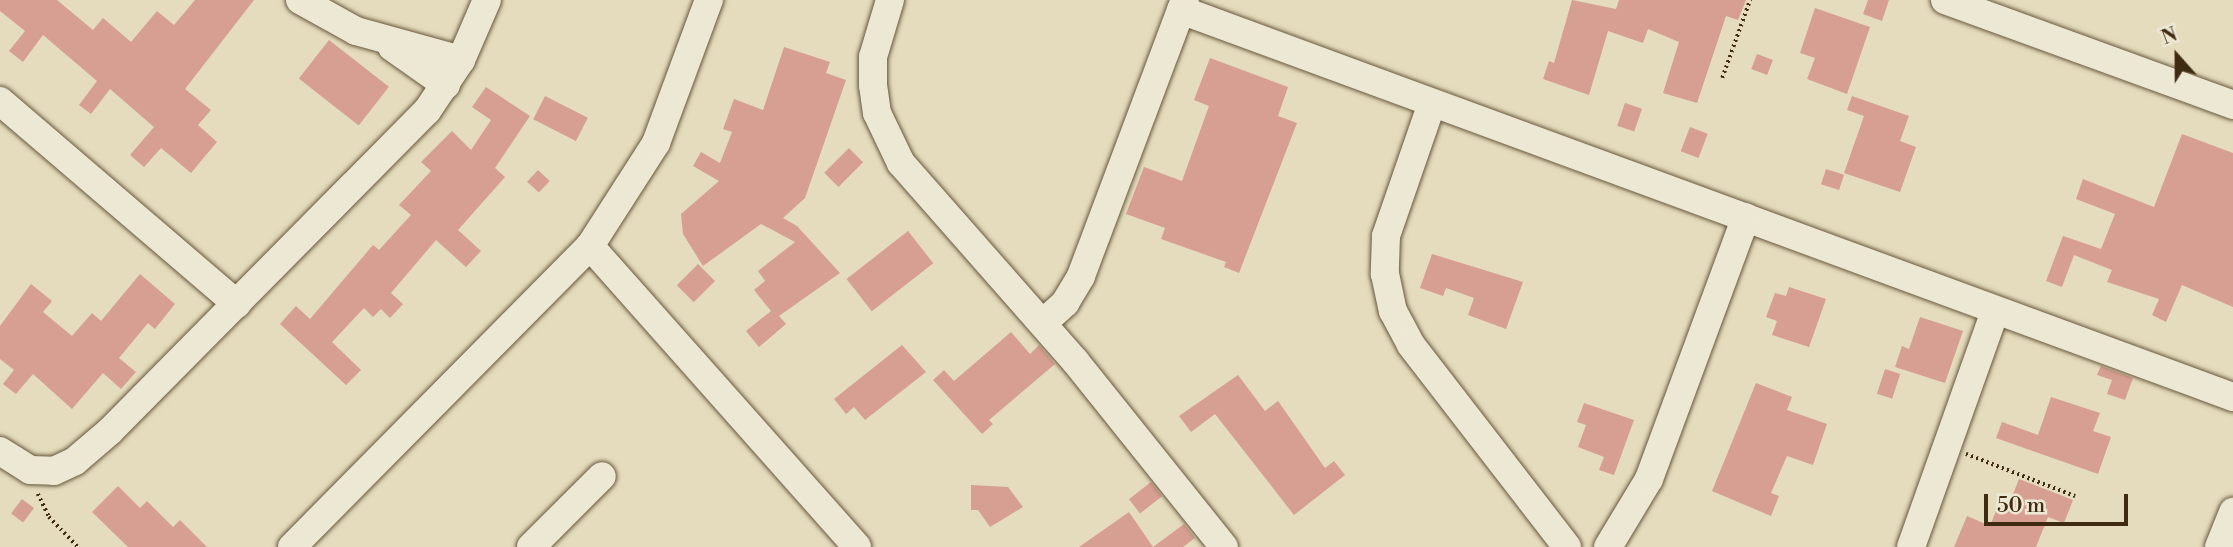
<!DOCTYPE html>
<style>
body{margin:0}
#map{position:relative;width:2233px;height:547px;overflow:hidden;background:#e4dcbd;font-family:"Libre Bodoni",serif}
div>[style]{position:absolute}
.building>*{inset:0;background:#d69f92;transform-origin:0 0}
.path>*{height:3.5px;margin-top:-1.75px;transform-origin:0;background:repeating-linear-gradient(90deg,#3f2b11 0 2px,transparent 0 5.5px)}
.roads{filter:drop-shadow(0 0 2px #68573c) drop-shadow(0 0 2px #68573c)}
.minor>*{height:28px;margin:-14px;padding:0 14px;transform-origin:14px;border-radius:14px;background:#ede8d4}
span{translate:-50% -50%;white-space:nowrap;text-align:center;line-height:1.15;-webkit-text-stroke:5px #ede8d4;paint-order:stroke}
.north{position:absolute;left:2142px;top:21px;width:70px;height:70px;-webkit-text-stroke:5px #ede8d4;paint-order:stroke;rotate:339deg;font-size:19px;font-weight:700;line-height:28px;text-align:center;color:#3f2b11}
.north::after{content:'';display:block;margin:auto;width:24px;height:32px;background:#3f2b11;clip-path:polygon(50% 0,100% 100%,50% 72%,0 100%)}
.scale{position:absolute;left:1984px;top:494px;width:144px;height:32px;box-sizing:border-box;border:4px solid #3f2b11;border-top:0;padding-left:9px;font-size:21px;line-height:24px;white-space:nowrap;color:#3f2b11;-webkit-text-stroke:5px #ede8d4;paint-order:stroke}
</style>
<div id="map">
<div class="building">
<i style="clip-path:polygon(0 0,57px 0,93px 30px,103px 18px,131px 42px,157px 11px,174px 25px,195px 0,254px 0,185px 89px,211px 110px,198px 125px,217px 142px,191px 173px,161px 148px,144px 167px,130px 155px,154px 127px,110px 89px,91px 114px,79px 105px,97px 81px,43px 35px,23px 62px,9px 51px,25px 31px,0 11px)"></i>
<i style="clip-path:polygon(1572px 0,1616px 9px,1619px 0,1746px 0,1738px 20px,1726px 16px,1697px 103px,1663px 93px,1679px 42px,1648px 29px,1643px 43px,1608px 31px,1589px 95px,1543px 79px,1549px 61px,1554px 63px)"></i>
<i style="clip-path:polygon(1868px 0,1889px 0,1882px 21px,1863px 14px)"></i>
<i style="clip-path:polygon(1815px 8px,1870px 27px,1847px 94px,1807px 79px,1815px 58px,1800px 53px)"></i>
<i style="left:329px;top:40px;width:76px;height:49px;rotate:38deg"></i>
<i style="clip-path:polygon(784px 47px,830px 62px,826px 73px,846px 80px,805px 198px,783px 218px,797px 226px,840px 273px,779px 316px,786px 324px,759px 347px,746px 331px,771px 311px,754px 290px,765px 281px,758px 271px,795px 242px,761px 224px,703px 266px,683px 234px,681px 214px,719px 181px,693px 166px,701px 152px,720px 163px,732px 132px,723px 129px,734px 99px,763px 110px)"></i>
<i style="left:1757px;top:54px;width:17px;height:16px;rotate:21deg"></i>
<i style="clip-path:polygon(1210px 58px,1288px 87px,1278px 116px,1297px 123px,1239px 273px,1224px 267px,1226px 262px,1161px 239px,1165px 228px,1126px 214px,1144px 167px,1182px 181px,1209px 106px,1194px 100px)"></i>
<i style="clip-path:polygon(486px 87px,530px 116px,495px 168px,505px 177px,458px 230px,481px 251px,466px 267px,436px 240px,391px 293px,403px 304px,390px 318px,381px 309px,373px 317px,364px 308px,332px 342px,361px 370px,346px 385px,280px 324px,296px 306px,310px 319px,373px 245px,379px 250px,411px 215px,399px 205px,431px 171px,421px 162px,452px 131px,471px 150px,491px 120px,472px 107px)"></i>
<i style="left:545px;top:96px;width:48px;height:26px;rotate:27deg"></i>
<i style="clip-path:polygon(1852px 96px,1909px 116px,1900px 141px,1916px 147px,1900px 192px,1844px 173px,1864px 116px,1847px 110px)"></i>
<i style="left:1625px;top:103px;width:18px;height:24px;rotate:19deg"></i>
<i style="left:1690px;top:127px;width:19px;height:26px;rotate:21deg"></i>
<i style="clip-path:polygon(2182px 134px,2233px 153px,2233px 307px,2182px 285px,2166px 322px,2152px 315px,2159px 299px,2107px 282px,2112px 270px,2074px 255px,2062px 287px,2046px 281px,2063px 236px,2101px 249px,2115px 214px,2076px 199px,2083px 179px,2154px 207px)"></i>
<i style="left:849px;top:148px;width:20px;height:35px;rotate:45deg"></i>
<i style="left:1826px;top:169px;width:19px;height:16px;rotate:18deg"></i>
<i style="left:538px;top:170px;width:16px;height:16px;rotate:43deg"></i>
<i style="left:908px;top:231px;width:41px;height:78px;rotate:52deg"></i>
<i style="clip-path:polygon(1432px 254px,1523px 282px,1506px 329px,1468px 315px,1474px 298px,1446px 288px,1443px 296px,1420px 288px)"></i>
<i style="left:698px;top:264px;width:24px;height:30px;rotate:45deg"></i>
<i style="clip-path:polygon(140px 274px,175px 304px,155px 329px,148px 323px,119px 358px,136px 372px,121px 389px,103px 373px,72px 409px,33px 374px,16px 394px,3px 384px,14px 370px,0 359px,0 326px,31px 284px,52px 301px,43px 312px,72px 336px,92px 313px,101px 321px)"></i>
<i style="clip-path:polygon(1789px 287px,1826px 299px,1809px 347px,1772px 335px,1777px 321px,1766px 317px,1775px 293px,1786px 296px)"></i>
<i style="clip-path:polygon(1920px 317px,1963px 331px,1945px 383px,1895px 367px,1902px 346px,1909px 349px)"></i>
<i style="clip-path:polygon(1011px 332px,1030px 354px,1039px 345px,1055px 364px,989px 420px,993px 424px,982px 434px,933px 380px,944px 370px,954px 381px)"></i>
<i style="clip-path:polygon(902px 345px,926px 372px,865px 420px,854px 407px,846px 414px,834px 399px)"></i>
<i style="clip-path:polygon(2101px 366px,2133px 378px,2125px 400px,2107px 394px,2112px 380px,2097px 375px)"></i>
<i style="left:1885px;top:369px;width:16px;height:26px;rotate:18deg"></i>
<i style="clip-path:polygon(1238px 375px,1265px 411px,1278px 401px,1325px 468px,1334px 461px,1345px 475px,1294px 515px,1215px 414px,1191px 432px,1179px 416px)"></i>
<i style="clip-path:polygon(1756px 383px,1792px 397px,1787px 410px,1827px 424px,1813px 465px,1787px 456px,1771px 493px,1779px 496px,1771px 516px,1712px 491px)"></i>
<i style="clip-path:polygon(2051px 397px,2100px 413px,2093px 431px,2111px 437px,2098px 474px,1996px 438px,2002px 422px,2038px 435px)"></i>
<i style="clip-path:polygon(1584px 403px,1634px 420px,1614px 475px,1599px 470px,1604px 457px,1578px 447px,1586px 425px,1577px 422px)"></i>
<i style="clip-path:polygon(2019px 479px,2073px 500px,2064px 523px,2048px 517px,2036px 547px,1954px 547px,1967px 516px,1990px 526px,2001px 498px,2010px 502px)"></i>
<i style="left:1151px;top:482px;width:18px;height:28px;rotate:52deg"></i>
<i style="clip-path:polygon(971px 485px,1008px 487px,1023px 507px,990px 527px,978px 510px,971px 510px)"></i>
<i style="clip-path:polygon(118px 486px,140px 508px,147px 501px,173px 527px,180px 520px,207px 547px,128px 547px,92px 512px)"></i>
<i style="left:22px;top:499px;width:15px;height:18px;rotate:37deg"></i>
<i style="clip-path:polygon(1129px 512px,1153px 547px,1184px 524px,1195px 538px,1183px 547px,1079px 547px)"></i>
</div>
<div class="path">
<i style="left:1722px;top:78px;width:83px;rotate:-70.3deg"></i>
<i style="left:1966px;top:454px;width:117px;rotate:21.1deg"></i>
<i style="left:38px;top:494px;width:25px;rotate:64deg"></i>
<i style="left:49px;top:517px;width:42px;rotate:46deg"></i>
</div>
<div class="roads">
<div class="minor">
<i style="left:300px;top:0;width:64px;rotate:29deg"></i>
<i style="left:356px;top:31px;width:109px;rotate:15.4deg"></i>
<i style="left:890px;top:0;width:59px;rotate:106.6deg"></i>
<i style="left:873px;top:57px;width:28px;rotate:90deg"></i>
<i style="left:873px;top:85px;width:28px;rotate:82deg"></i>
<i style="left:877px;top:113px;width:55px;rotate:64.4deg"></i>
<i style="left:901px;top:163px;width:264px;rotate:48.7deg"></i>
<i style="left:1075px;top:361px;width:238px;rotate:51.3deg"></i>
<i style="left:1945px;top:0;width:307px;rotate:20deg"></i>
<i style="left:1181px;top:10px;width:1121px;rotate:20.2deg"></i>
<i style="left:392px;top:47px;width:66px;rotate:35.1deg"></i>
<i style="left:0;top:101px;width:312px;rotate:40.6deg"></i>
<i style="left:1432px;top:103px;width:141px;rotate:109.1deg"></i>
<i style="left:1386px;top:236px;width:38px;rotate:92deg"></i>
<i style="left:1385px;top:274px;width:38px;rotate:78deg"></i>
<i style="left:1393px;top:311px;width:38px;rotate:62deg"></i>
<i style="left:1411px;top:345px;width:255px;rotate:52.3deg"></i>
<i style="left:590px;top:246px;width:402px;rotate:48.4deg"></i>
<i style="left:1043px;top:323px;width:30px;rotate:-42deg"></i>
<i style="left:1065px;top:303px;width:31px;rotate:-59deg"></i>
<i style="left:1081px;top:276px;width:295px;rotate:-69.4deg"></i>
<i style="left:0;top:451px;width:36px;rotate:32deg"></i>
<i style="left:30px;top:470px;width:24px;rotate:2deg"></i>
<i style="left:54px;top:471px;width:23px;rotate:-25deg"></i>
<i style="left:75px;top:461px;width:46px;rotate:-40.6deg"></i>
<i style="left:110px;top:431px;width:450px;rotate:-45.3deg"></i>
<i style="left:427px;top:111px;width:61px;rotate:-56.3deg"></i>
<i style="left:461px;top:60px;width:65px;rotate:-66.6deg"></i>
<i style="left:292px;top:547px;width:424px;rotate:-45.3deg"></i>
<i style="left:590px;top:246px;width:122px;rotate:-57.3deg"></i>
<i style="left:656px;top:143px;width:153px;rotate:-69.7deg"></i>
<i style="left:531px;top:547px;width:100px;rotate:-45deg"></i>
<i style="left:1608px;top:547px;width:79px;rotate:-58.9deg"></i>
<i style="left:1649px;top:479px;width:279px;rotate:-69.7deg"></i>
<i style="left:1911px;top:547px;width:251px;rotate:-70.4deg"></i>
<i style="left:2219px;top:547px;width:38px;rotate:-68deg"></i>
</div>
</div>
<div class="north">N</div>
<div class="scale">50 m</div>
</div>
